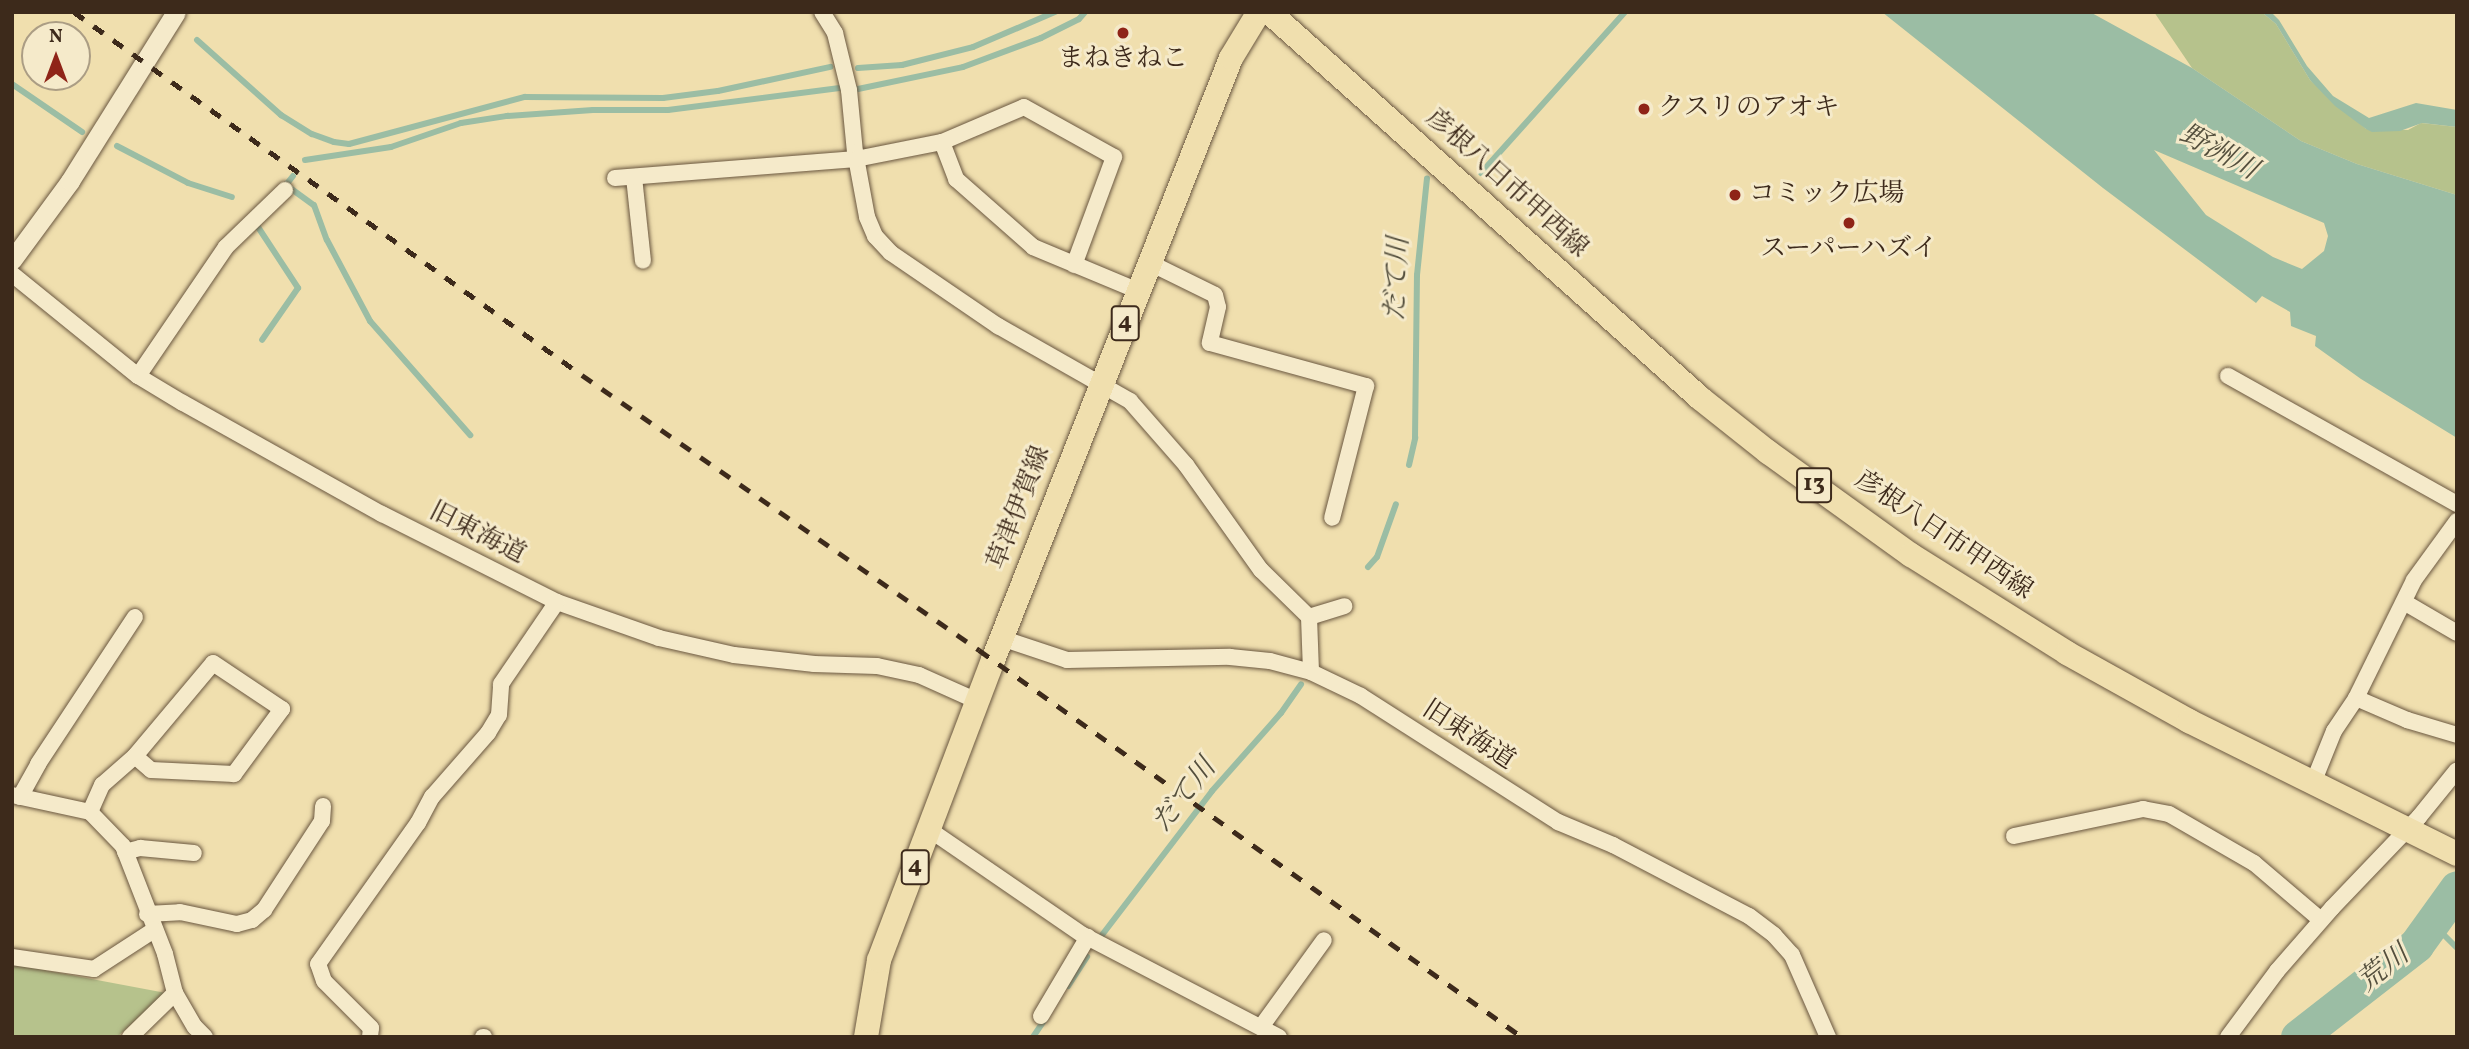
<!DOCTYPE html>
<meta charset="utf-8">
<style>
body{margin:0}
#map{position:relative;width:2469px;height:1049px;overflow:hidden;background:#f0dfae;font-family:Vollkorn,"Noto Serif JP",serif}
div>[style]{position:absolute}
.green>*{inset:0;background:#b6c28c}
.water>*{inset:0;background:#9bbda4}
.stream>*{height:6px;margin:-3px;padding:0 3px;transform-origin:3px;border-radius:3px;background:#9bbda4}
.river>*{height:35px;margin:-17.5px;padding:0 17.5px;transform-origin:17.5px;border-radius:17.5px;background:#9bbda4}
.roads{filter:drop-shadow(0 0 2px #6a5740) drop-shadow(0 0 2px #6a5740)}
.minor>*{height:16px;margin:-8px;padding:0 8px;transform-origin:8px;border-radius:8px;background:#f5eaca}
.tertiary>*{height:19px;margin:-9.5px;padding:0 9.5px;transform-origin:9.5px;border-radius:9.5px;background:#f5eaca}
.primary>*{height:24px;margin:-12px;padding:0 12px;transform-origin:12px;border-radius:12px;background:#f0dfae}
.rail>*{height:5px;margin-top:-2.5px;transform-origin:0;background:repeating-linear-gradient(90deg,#3d2a1b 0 12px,transparent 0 24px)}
.dots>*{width:19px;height:19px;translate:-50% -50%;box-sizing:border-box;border:4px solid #f5eaca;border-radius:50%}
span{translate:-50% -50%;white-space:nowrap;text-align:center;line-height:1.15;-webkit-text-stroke:6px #f5eaca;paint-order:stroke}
.shield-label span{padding:2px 5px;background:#f5eaca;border:2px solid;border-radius:5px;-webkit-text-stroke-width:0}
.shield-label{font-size:24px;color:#3d2a1b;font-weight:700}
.poi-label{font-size:26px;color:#3d2a1b}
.left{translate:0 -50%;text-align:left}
.street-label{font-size:26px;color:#3d2a1b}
.water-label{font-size:28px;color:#544f3d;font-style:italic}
.frame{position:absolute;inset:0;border:14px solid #3d2a1b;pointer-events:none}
.north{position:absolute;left:21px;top:21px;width:70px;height:70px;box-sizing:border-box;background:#f5eaca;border:2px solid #ab9d84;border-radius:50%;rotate:0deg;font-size:19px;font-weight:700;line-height:28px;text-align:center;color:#3d2a1b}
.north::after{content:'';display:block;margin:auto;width:24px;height:32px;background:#8f2418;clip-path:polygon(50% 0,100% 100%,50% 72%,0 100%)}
</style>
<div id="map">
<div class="green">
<i style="clip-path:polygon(2154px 12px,2264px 14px,2276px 24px,2310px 80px,2366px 129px,2408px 130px,2421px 123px,2457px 127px,2457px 195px,2357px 164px,2301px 141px,2192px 68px)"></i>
<i style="clip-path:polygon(12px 964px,166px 993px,117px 1037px,12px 1037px)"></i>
</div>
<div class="water">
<i style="clip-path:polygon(evenodd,1882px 12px,2090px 12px,2192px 68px,2301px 141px,2357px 164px,2457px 195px,2457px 438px,2361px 379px,2315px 346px,2316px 336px,2291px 326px,2290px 312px,2262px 296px,2256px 303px,2103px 188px,1882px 12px,2154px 150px,2324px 223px,2328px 236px,2324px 251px,2302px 269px,2273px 257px,2206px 215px,2154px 150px)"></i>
<i style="clip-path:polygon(2256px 12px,2271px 12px,2279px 20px,2307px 66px,2333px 96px,2369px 118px,2416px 103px,2457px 110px,2457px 127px,2422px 123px,2400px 131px,2372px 132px,2366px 129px,2335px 106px,2310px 80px,2276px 24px,2264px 14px)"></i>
</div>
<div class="stream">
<i style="left:197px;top:40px;width:113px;rotate:41.8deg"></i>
<i style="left:281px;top:115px;width:36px;rotate:32deg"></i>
<i style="left:312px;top:134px;width:23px;rotate:20deg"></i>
<i style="left:334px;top:142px;width:15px;rotate:8deg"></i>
<i style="left:349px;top:144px;width:182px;rotate:-15deg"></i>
<i style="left:525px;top:97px;width:138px;rotate:0.4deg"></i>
<i style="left:663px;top:98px;width:55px;rotate:-7.3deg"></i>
<i style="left:718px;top:91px;width:115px;rotate:-12.1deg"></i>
<i style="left:858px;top:68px;width:44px;rotate:-3.9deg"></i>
<i style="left:902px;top:65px;width:73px;rotate:-14.2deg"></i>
<i style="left:973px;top:47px;width:89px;rotate:-23.1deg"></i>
<i style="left:12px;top:84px;width:85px;rotate:34.4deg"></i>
<i style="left:858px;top:89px;width:107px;rotate:-11.8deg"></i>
<i style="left:963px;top:67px;width:83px;rotate:-20.4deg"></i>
<i style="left:1041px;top:38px;width:42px;rotate:-26.6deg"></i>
<i style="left:1079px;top:19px;width:9px;rotate:-49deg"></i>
<i style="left:117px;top:146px;width:80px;rotate:27.5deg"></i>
<i style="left:188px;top:183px;width:46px;rotate:17.7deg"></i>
<i style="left:305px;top:160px;width:87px;rotate:-8.6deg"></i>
<i style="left:391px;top:147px;width:74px;rotate:-18.9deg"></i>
<i style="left:461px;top:123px;width:47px;rotate:-8.7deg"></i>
<i style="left:507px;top:116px;width:86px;rotate:-4deg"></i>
<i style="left:593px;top:110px;width:75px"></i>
<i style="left:668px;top:110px;width:173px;rotate:-7.3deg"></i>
<i style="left:1481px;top:173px;width:216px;rotate:-48.2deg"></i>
<i style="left:293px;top:176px;width:11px;rotate:128deg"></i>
<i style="left:286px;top:185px;width:34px;rotate:36deg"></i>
<i style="left:314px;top:205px;width:37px;rotate:70deg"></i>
<i style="left:327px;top:240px;width:92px;rotate:62deg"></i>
<i style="left:370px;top:321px;width:152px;rotate:48.7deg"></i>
<i style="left:258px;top:227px;width:73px;rotate:56.7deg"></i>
<i style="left:298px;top:288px;width:63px;rotate:124.7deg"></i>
<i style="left:1409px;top:465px;width:28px;rotate:-77deg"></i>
<i style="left:1415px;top:438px;width:163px;rotate:-89.3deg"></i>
<i style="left:1417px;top:275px;width:97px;rotate:-84.1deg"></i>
<i style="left:1368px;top:567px;width:13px;rotate:-48deg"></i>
<i style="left:1377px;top:557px;width:56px;rotate:-70.3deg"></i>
<i style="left:2432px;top:923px;width:35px;rotate:45deg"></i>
<i style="left:1102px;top:935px;width:181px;rotate:-52.6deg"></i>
<i style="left:1212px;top:791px;width:104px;rotate:-48.5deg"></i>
<i style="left:1281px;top:713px;width:35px;rotate:-55deg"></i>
<i style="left:1068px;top:986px;width:35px;rotate:-57deg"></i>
<i style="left:1033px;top:1037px;width:23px;rotate:-56deg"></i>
</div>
<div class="river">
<i style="left:2298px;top:1037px;width:150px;rotate:-37.9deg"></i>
<i style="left:2416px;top:945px;width:70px;rotate:-54.3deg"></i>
</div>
<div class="roads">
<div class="minor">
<i style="left:822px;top:12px;width:25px;rotate:58deg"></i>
<i style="left:835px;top:33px;width:59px;rotate:76.2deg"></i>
<i style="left:849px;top:90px;width:62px;rotate:84.5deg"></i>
<i style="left:855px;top:152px;width:66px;rotate:79.5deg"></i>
<i style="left:867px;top:217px;width:21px;rotate:67deg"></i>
<i style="left:875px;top:236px;width:23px;rotate:47deg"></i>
<i style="left:891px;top:253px;width:130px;rotate:34.3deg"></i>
<i style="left:998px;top:326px;width:152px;rotate:29.6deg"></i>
<i style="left:1130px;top:401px;width:85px;rotate:48.8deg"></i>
<i style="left:1186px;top:465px;width:129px;rotate:54.5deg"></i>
<i style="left:1261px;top:570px;width:67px;rotate:44.4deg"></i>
<i style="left:1309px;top:617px;width:55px;rotate:87.9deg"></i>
<i style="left:942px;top:142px;width:40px;rotate:69deg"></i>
<i style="left:956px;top:179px;width:103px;rotate:41.4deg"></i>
<i style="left:1033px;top:247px;width:114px;rotate:22.7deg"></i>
<i style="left:634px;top:177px;width:84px;rotate:83.9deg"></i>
<i style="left:615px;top:178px;width:242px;rotate:-4.5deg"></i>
<i style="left:856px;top:159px;width:88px;rotate:-11.2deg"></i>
<i style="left:942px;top:142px;width:89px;rotate:-23.1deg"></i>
<i style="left:1024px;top:107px;width:103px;rotate:29.1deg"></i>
<i style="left:1114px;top:157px;width:115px;rotate:110.3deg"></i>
<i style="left:1150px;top:263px;width:72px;rotate:26.2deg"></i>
<i style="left:1215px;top:295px;width:12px;rotate:76deg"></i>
<i style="left:1218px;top:307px;width:37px;rotate:103deg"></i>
<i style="left:1210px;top:343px;width:162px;rotate:15.4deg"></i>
<i style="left:1366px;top:386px;width:136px;rotate:104.4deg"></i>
<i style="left:12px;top:274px;width:162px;rotate:39deg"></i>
<i style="left:138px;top:376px;width:52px;rotate:31deg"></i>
<i style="left:183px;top:403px;width:228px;rotate:29.2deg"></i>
<i style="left:382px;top:514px;width:196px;rotate:26.7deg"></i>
<i style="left:557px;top:602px;width:108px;rotate:19.4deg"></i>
<i style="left:659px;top:638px;width:77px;rotate:12.8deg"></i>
<i style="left:734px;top:655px;width:81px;rotate:6.4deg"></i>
<i style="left:814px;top:664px;width:63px;rotate:1.8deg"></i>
<i style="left:877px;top:666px;width:43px;rotate:12.1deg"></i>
<i style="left:919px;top:675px;width:64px;rotate:24.1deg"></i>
<i style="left:138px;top:376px;width:156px;rotate:-55.7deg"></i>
<i style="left:226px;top:247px;width:82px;rotate:-44deg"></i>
<i style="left:2228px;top:376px;width:262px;rotate:29.2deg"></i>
<i style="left:2404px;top:602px;width:61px;rotate:30.3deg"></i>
<i style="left:1309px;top:617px;width:37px;rotate:-17deg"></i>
<i style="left:1001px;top:638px;width:70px;rotate:18.4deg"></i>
<i style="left:1067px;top:660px;width:163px;rotate:-1.1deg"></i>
<i style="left:1230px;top:657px;width:40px;rotate:5.7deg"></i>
<i style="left:1270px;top:661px;width:42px;rotate:15deg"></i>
<i style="left:1311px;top:672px;width:55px;rotate:25.6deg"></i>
<i style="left:1361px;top:696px;width:234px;rotate:32.6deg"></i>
<i style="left:1558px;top:822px;width:60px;rotate:22.7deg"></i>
<i style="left:1613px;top:845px;width:153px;rotate:27.6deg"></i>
<i style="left:1749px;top:916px;width:31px;rotate:37deg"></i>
<i style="left:1774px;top:935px;width:27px;rotate:48deg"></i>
<i style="left:1792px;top:955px;width:90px;rotate:66.3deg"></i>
<i style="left:2356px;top:698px;width:56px;rotate:23.3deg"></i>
<i style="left:2407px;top:720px;width:52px;rotate:16.7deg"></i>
<i style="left:2313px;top:783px;width:56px;rotate:-68deg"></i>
<i style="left:2334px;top:731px;width:40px;rotate:-56deg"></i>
<i style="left:2356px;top:698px;width:131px;rotate:-63.8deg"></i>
<i style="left:2414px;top:580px;width:73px;rotate:-53.9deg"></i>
<i style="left:12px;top:795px;width:80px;rotate:12.3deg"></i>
<i style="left:90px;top:812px;width:47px;rotate:45.9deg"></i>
<i style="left:123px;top:846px;width:116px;rotate:68.7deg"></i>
<i style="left:165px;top:954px;width:40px;rotate:75.6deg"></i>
<i style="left:175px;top:993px;width:39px;rotate:60deg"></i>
<i style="left:195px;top:1027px;width:14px;rotate:45deg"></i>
<i style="left:20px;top:797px;width:38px;rotate:-61deg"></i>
<i style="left:38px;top:764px;width:176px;rotate:-56.6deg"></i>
<i style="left:90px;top:812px;width:30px;rotate:-66deg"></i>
<i style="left:102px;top:785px;width:44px;rotate:-41.3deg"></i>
<i style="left:135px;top:756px;width:121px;rotate:-50deg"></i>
<i style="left:213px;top:663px;width:83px;rotate:33.7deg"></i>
<i style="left:282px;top:709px;width:81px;rotate:126.4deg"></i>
<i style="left:234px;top:774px;width:83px;rotate:-177.2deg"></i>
<i style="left:151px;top:770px;width:21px;rotate:-139deg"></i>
<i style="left:930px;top:830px;width:186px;rotate:34.5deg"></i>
<i style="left:1083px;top:935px;width:221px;rotate:27.5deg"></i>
<i style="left:2014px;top:836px;width:132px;rotate:-11.8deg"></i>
<i style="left:2143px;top:809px;width:26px;rotate:11deg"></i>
<i style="left:2169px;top:814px;width:98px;rotate:30deg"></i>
<i style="left:2254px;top:863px;width:88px;rotate:40.4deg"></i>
<i style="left:125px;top:852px;width:16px;rotate:-15deg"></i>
<i style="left:140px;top:848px;width:54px;rotate:5.3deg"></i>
<i style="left:147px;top:914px;width:33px;rotate:-3deg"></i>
<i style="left:180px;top:912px;width:58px;rotate:11.9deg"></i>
<i style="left:237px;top:924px;width:16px;rotate:-15deg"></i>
<i style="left:252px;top:920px;width:16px;rotate:-40deg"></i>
<i style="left:264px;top:910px;width:106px;rotate:-56.9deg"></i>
<i style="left:322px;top:821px;width:15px;rotate:-86deg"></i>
<i style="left:12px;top:957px;width:83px;rotate:8.3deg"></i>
<i style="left:94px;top:969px;width:72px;rotate:-33deg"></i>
<i style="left:1041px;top:1016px;width:92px;rotate:-59.3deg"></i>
<i style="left:1261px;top:1027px;width:107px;rotate:-54.1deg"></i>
<i style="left:130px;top:1037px;width:63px;rotate:-44.4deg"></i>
<i style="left:370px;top:1037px;width:9px;rotate:-84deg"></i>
<i style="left:371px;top:1028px;width:66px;rotate:-135deg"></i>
<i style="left:324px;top:981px;width:18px;rotate:-109deg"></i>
<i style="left:318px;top:964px;width:173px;rotate:-54.7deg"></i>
<i style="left:418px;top:823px;width:30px;rotate:-62deg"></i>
<i style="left:432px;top:797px;width:85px;rotate:-48.8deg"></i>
<i style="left:488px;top:733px;width:21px;rotate:-59deg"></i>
<i style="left:499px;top:715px;width:31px;rotate:-86deg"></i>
<i style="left:501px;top:684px;width:99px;rotate:-55.7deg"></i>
<i style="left:483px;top:1037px;width:1px"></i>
<i style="left:2228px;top:1037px;width:82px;rotate:-53.4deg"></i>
<i style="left:2277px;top:971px;width:84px;rotate:-48.9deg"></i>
<i style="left:2332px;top:908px;width:126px;rotate:-46.3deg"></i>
<i style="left:2419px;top:817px;width:60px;rotate:-51deg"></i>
</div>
<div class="tertiary">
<i style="left:12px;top:260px;width:98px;rotate:-53.7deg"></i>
<i style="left:70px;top:181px;width:199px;rotate:-57.9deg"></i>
</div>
<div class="primary">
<i style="left:1269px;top:12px;width:579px;rotate:41.85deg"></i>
<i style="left:1700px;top:398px;width:87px;rotate:38.5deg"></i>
<i style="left:1768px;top:452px;width:176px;rotate:35.8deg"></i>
<i style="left:1911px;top:555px;width:184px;rotate:32.1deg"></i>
<i style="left:2067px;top:653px;width:140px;rotate:29.1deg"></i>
<i style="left:2189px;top:721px;width:299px;rotate:26.4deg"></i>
<i style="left:866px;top:1037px;width:78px;rotate:-80.4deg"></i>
<i style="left:879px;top:960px;width:321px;rotate:-69.2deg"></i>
<i style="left:993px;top:660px;width:647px;rotate:-68.43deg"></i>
<i style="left:1231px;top:58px;width:54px;rotate:-58.7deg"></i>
</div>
</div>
<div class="rail">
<i style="left:74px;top:12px;width:624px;rotate:35.55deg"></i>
<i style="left:582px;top:375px;width:483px;rotate:34.7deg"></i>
<i style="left:979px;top:650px;width:667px;rotate:35.48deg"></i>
</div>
<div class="dots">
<i style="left:1123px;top:33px;background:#8f2418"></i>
<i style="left:1644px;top:109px;background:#8f2418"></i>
<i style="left:1735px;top:195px;background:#8f2418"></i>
<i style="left:1849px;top:223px;background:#8f2418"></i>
</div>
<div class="shield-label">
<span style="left:1125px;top:323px">4</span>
<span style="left:1814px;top:485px">13</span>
<span style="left:915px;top:867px">4</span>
</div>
<div class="poi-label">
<span style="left:1123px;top:60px">まねきねこ</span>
<span class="left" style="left:1658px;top:109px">クスリのアオキ</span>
<span class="left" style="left:1749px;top:195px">コミック広場</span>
<span style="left:1849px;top:250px">スーパーハズイ</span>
</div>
<div class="street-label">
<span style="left:1506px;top:184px;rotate:42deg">彦根八日市甲西線</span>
<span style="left:1020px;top:508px;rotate:-69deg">草津伊賀線</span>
<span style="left:477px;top:534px;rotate:27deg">旧東海道</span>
<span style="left:1943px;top:536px;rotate:34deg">彦根八日市甲西線</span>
<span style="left:1468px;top:736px;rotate:33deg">旧東海道</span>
</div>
<div class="water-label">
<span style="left:2218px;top:153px;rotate:29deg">野洲川</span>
<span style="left:1398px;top:279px;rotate:-87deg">だて川</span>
<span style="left:1185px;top:796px;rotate:-52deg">だて川</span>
<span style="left:2384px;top:969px;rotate:-38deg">荒川</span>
</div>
<div class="frame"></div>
<div class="north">N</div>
</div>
